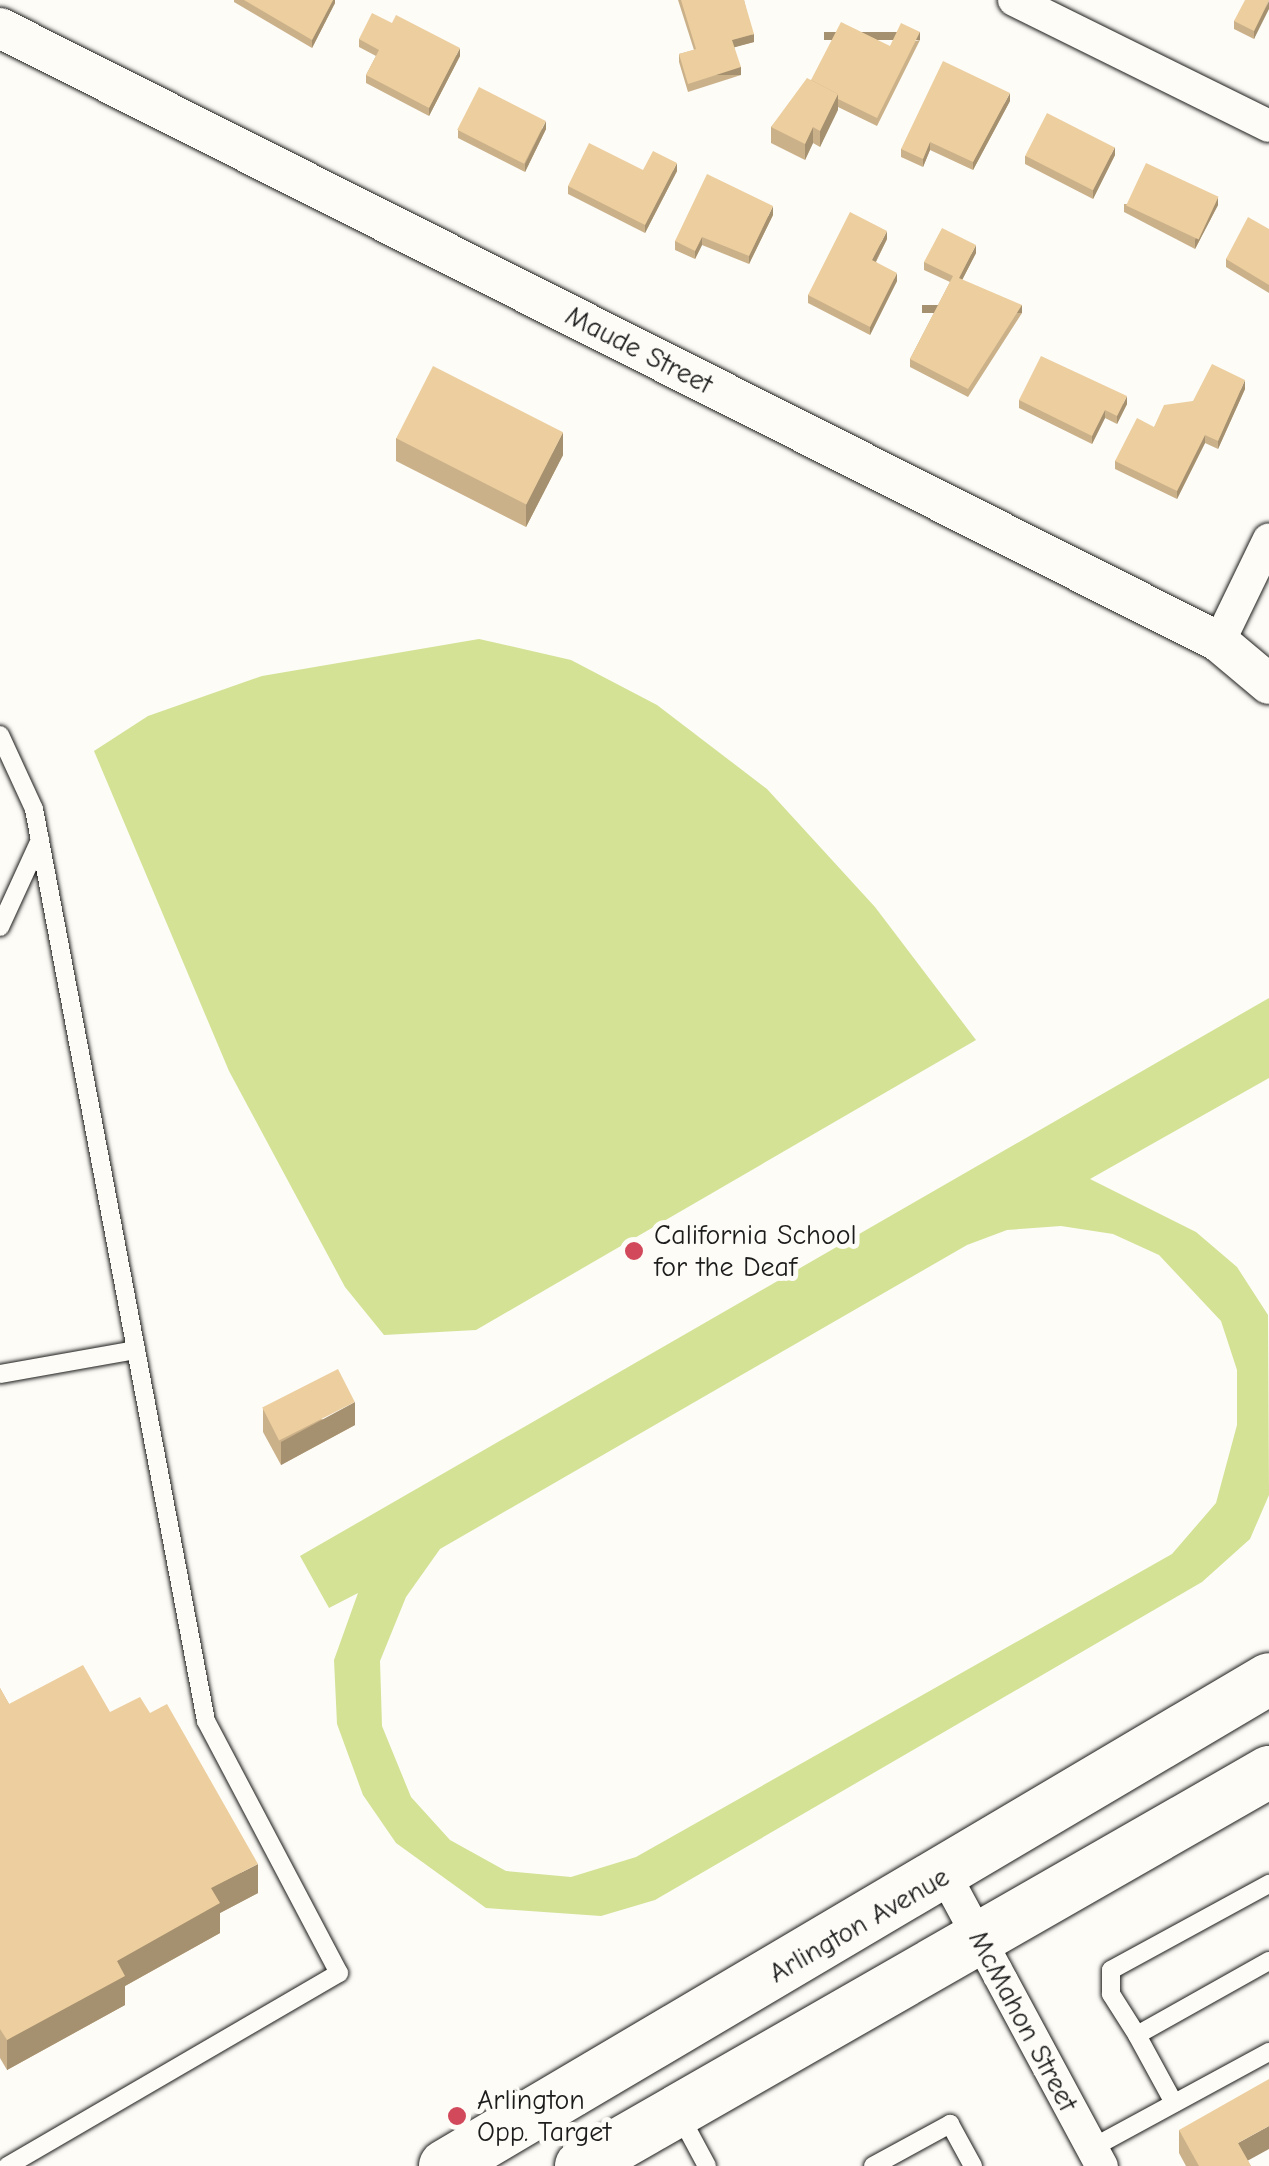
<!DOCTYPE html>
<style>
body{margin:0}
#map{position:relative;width:1269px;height:2166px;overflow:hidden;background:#fdfcf7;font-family:"Comic Neue",sans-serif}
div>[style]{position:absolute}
.green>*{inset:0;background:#d3e295}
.roads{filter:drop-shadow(0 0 2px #1c1c1c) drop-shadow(0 0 2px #1c1c1c)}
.service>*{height:18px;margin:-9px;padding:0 9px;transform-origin:9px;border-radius:9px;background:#fdfcf7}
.minor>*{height:32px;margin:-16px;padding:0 16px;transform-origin:16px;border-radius:16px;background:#fdfcf7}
.tertiary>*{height:40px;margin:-20px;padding:0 20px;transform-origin:20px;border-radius:20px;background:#fdfcf7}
.primary>*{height:52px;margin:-26px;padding:0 26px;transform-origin:26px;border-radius:26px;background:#fdfcf7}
.wall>*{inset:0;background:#cbb189}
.shaded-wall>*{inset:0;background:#a5906f;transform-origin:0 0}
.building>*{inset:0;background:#ecce9f;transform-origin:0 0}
.dots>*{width:28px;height:28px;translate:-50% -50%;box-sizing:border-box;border:5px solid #fdfcf7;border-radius:50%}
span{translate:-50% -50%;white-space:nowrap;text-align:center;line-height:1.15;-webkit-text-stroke:10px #fdfcf7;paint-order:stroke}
.street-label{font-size:28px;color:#1c1c1c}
.poi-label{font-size:28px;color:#1c1c1c}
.left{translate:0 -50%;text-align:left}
</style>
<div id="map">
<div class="green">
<i style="clip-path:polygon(479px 639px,571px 660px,657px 705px,767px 789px,875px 907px,976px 1040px,476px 1330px,384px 1335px,345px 1287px,229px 1071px,94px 751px,148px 716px,262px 676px)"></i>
<i style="clip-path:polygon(evenodd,1269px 998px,1269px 1078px,1090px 1179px,1196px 1232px,1237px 1267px,1268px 1315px,1269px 1495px,1250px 1539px,1202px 1582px,655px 1900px,601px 1916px,486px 1908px,396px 1843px,363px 1795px,337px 1724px,334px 1660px,358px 1593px,329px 1608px,300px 1556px,1269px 998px,1061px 1226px,1113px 1234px,1159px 1255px,1221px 1321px,1237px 1370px,1237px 1425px,1216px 1503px,1172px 1554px,636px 1857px,571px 1877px,506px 1871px,450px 1840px,411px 1797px,382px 1726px,380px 1661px,406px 1597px,440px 1549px,967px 1245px,1007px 1230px,1061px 1226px)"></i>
</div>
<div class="roads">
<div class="service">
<i style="left:0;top:735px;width:81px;rotate:65.3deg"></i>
<i style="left:34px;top:809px;width:928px;rotate:79.32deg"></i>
<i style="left:206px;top:1721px;width:285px;rotate:62.2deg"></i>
<i style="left:339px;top:1973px;width:384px;rotate:149.8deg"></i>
<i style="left:0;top:927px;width:96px;rotate:-65.3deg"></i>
<i style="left:0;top:1374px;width:138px;rotate:-10deg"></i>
<i style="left:1137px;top:2035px;width:49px;rotate:-122.4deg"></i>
<i style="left:1111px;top:1994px;width:24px;rotate:-90deg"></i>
<i style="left:1111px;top:1970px;width:180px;rotate:-28.6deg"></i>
<i style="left:1174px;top:2103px;width:77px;rotate:-118.6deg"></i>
<i style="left:1137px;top:2035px;width:151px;rotate:-29.3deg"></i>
<i style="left:679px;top:2114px;width:59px;rotate:61.7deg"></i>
<i style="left:1092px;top:2148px;width:201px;rotate:-28.5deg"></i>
<i style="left:873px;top:2166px;width:88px;rotate:-28.6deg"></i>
<i style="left:950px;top:2124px;width:48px;rotate:61.3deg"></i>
</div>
<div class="minor">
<i style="left:1014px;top:0;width:284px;rotate:26.3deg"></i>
<i style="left:1219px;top:642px;width:114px;rotate:-64.1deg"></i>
<i style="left:945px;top:1875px;width:331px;rotate:61.7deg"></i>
</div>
<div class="tertiary">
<i style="left:0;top:28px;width:1365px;rotate:26.73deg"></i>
<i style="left:1219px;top:642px;width:65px;rotate:40deg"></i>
</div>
<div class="primary">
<i style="left:445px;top:2166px;width:957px;rotate:-30.58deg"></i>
<i style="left:581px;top:2166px;width:793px;rotate:-29.8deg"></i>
</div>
</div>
<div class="wall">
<i style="clip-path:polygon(234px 0,335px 0,335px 3px,312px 48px,234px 2px)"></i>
<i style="clip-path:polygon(678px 0,744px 0,754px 42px,734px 47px,741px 75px,688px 92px,679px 62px,679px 54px,694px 50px)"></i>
<i style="clip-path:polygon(1269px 0,1254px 39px,1234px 29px,1234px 21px)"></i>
<i style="clip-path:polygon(359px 39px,460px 56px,429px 116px,366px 83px,366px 75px,376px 56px,359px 47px)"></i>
<i style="clip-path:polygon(920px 40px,877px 126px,838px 107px,820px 147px,813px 143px,805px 160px,771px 143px,771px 127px,811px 80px,890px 46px)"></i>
<i style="clip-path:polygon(1010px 101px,973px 170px,930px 150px,923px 167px,901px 157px,901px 149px)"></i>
<i style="clip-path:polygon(546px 129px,525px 172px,458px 138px,458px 130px)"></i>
<i style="clip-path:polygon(1115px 155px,1093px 199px,1025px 164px,1025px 156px)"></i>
<i style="clip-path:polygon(643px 170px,677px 171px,645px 233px,568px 194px,568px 186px)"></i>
<i style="clip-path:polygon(1124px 204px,1218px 205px,1195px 249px,1124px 212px)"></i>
<i style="clip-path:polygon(773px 215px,749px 264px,702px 245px,695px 259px,675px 250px,675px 241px)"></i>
<i style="clip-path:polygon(1269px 229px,1269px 293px,1226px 267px,1226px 259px)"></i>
<i style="clip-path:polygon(887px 239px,876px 262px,897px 281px,870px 335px,808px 303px,808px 295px)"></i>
<i style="clip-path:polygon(976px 253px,962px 280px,1022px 313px,968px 397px,910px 367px,910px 359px,950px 282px,924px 270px,924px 262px)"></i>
<i style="clip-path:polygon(1245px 389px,1218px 449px,1205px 443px,1177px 499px,1115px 469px,1115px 461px,1154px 427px,1193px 401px)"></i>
<i style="clip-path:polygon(1019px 400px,1127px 404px,1117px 424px,1105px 418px,1092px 444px,1019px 408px)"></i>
<i style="clip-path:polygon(396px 438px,563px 455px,526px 527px,396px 461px)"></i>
<i style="clip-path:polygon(263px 1409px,355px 1425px,281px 1465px,263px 1432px)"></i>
<i style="clip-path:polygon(0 1688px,9px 1704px,110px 1712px,258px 1893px,220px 1913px,220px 1933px,125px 1986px,125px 2005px,7px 2070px,0 2058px)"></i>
<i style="clip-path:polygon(1179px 2130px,1248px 2161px,1251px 2166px,1186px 2166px,1179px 2153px)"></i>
</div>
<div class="shaded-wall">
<i style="clip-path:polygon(333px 0,335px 0,335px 3px,312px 48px,312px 40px)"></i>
<i style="clip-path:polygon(1269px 1px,1269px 9px,1254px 39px,1254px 31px)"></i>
<i style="left:920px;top:32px;width:8px;height:96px;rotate:90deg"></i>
<i style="clip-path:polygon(754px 34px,754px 42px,732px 48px,732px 40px)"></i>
<i style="clip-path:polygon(460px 48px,460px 56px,429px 116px,429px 108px)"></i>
<i style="left:741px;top:67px;width:8px;height:56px;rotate:90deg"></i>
<i style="clip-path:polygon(1010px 93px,1010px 101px,973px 170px,973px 162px)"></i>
<i style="clip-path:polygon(838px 94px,838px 110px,820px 147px,820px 131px)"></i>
<i style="clip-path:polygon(546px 121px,546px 129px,525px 172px,525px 164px)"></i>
<i style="clip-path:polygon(813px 127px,813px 143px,805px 160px,805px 144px)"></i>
<i style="clip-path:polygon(930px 142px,930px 150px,923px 167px,923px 159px)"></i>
<i style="clip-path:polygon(1115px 147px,1115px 155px,1093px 199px,1093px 190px)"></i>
<i style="clip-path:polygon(677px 163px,677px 171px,645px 233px,645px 225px)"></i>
<i style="clip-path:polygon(1218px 197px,1218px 205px,1195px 249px,1195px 240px)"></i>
<i style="clip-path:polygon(773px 206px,773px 215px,749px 264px,749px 256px)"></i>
<i style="clip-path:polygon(887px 231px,887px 239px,872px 269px,872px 260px)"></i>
<i style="clip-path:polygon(702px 237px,702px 245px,695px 259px,695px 251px)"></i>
<i style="clip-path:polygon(976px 245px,976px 253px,959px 286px,959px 278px)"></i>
<i style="clip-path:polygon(897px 273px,897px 281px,870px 335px,870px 327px)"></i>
<i style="left:1022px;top:305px;width:8px;height:100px;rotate:90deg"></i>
<i style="clip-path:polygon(1245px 380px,1245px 389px,1218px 449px,1218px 441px)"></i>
<i style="clip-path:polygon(1127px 396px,1127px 404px,1117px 424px,1117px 416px)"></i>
<i style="clip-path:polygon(1105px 410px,1105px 418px,1092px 444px,1092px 436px)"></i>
<i style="clip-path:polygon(563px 432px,563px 455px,526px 527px,526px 504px)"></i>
<i style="clip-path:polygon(1205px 435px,1205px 443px,1177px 499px,1177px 491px)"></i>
<i style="clip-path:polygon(355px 1402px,355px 1425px,281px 1465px,281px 1442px)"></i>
<i style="clip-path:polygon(258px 1864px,258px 1893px,220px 1913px,220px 1933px,125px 1986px,125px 2005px,7px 2070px,7px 2040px,117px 1961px,211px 1888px)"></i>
<i style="clip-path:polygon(1269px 2126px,1269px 2149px,1238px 2166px,1238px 2143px)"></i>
</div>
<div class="building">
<i style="clip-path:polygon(244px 0,333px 0,312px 40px)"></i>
<i style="clip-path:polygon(681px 0,744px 0,754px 34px,732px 40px,741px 67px,688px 84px,679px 54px,696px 49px)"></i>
<i style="clip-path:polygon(1245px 0,1269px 0,1254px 31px,1234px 21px)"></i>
<i style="clip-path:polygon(372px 13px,392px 23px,396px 15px,460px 48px,429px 108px,366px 75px,379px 50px,359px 39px)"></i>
<i style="clip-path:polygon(841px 22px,890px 46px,901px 23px,920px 32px,877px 118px,838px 99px,838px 94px,811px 80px)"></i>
<i style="clip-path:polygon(943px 61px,1010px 93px,973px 162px,930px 142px,923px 159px,901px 149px)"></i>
<i style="clip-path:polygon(807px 78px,838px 94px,820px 131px,813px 127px,805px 144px,771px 127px)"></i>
<i style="left:479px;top:87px;width:75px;height:48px;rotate:27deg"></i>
<i style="left:1047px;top:113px;width:76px;height:48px;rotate:27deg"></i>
<i style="clip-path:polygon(589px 143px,643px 170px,653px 151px,677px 163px,645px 225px,568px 186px)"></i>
<i style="left:1146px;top:163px;width:80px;height:47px;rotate:25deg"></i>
<i style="clip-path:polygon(707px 174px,773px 206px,749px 256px,702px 237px,695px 251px,675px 241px)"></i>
<i style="clip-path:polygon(850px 212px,887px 231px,872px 260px,897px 273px,870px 327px,808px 295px)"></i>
<i style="clip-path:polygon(1248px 217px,1269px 229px,1269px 285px,1226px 259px)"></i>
<i style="clip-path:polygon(942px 228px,976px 245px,959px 278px,1022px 305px,968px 389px,910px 359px,953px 276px,924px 262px)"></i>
<i style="clip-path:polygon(1041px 356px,1127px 396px,1117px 416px,1105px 410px,1092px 436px,1019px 400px)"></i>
<i style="clip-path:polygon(1212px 364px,1245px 380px,1218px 441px,1205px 435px,1177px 491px,1115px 461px,1137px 418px,1154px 427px,1164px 405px,1193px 401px)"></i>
<i style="left:433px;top:366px;width:146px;height:81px;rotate:27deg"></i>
<i style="left:338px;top:1369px;width:37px;height:85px;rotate:63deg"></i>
<i style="clip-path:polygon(83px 1665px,110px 1712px,140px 1697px,150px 1713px,167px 1704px,258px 1864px,211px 1888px,220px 1903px,117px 1961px,125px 1976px,7px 2040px,0 2029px,0 1688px,9px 1704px)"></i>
<i style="clip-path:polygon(1269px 2079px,1269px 2126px,1238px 2143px,1251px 2166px,1199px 2166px,1179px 2130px)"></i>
</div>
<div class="dots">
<i style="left:634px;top:1251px;background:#d1495b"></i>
<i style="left:457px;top:2116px;background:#d1495b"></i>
</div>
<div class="street-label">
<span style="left:639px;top:350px;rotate:27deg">Maude Street</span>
<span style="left:859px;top:1925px;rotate:-30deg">Arlington Avenue</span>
<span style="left:1023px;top:2021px;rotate:62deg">McMahon Street</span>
</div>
<div class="poi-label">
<span class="left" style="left:654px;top:1251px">California School<br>for the Deaf</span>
<span class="left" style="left:477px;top:2116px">Arlington<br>Opp. Target</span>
</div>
</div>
